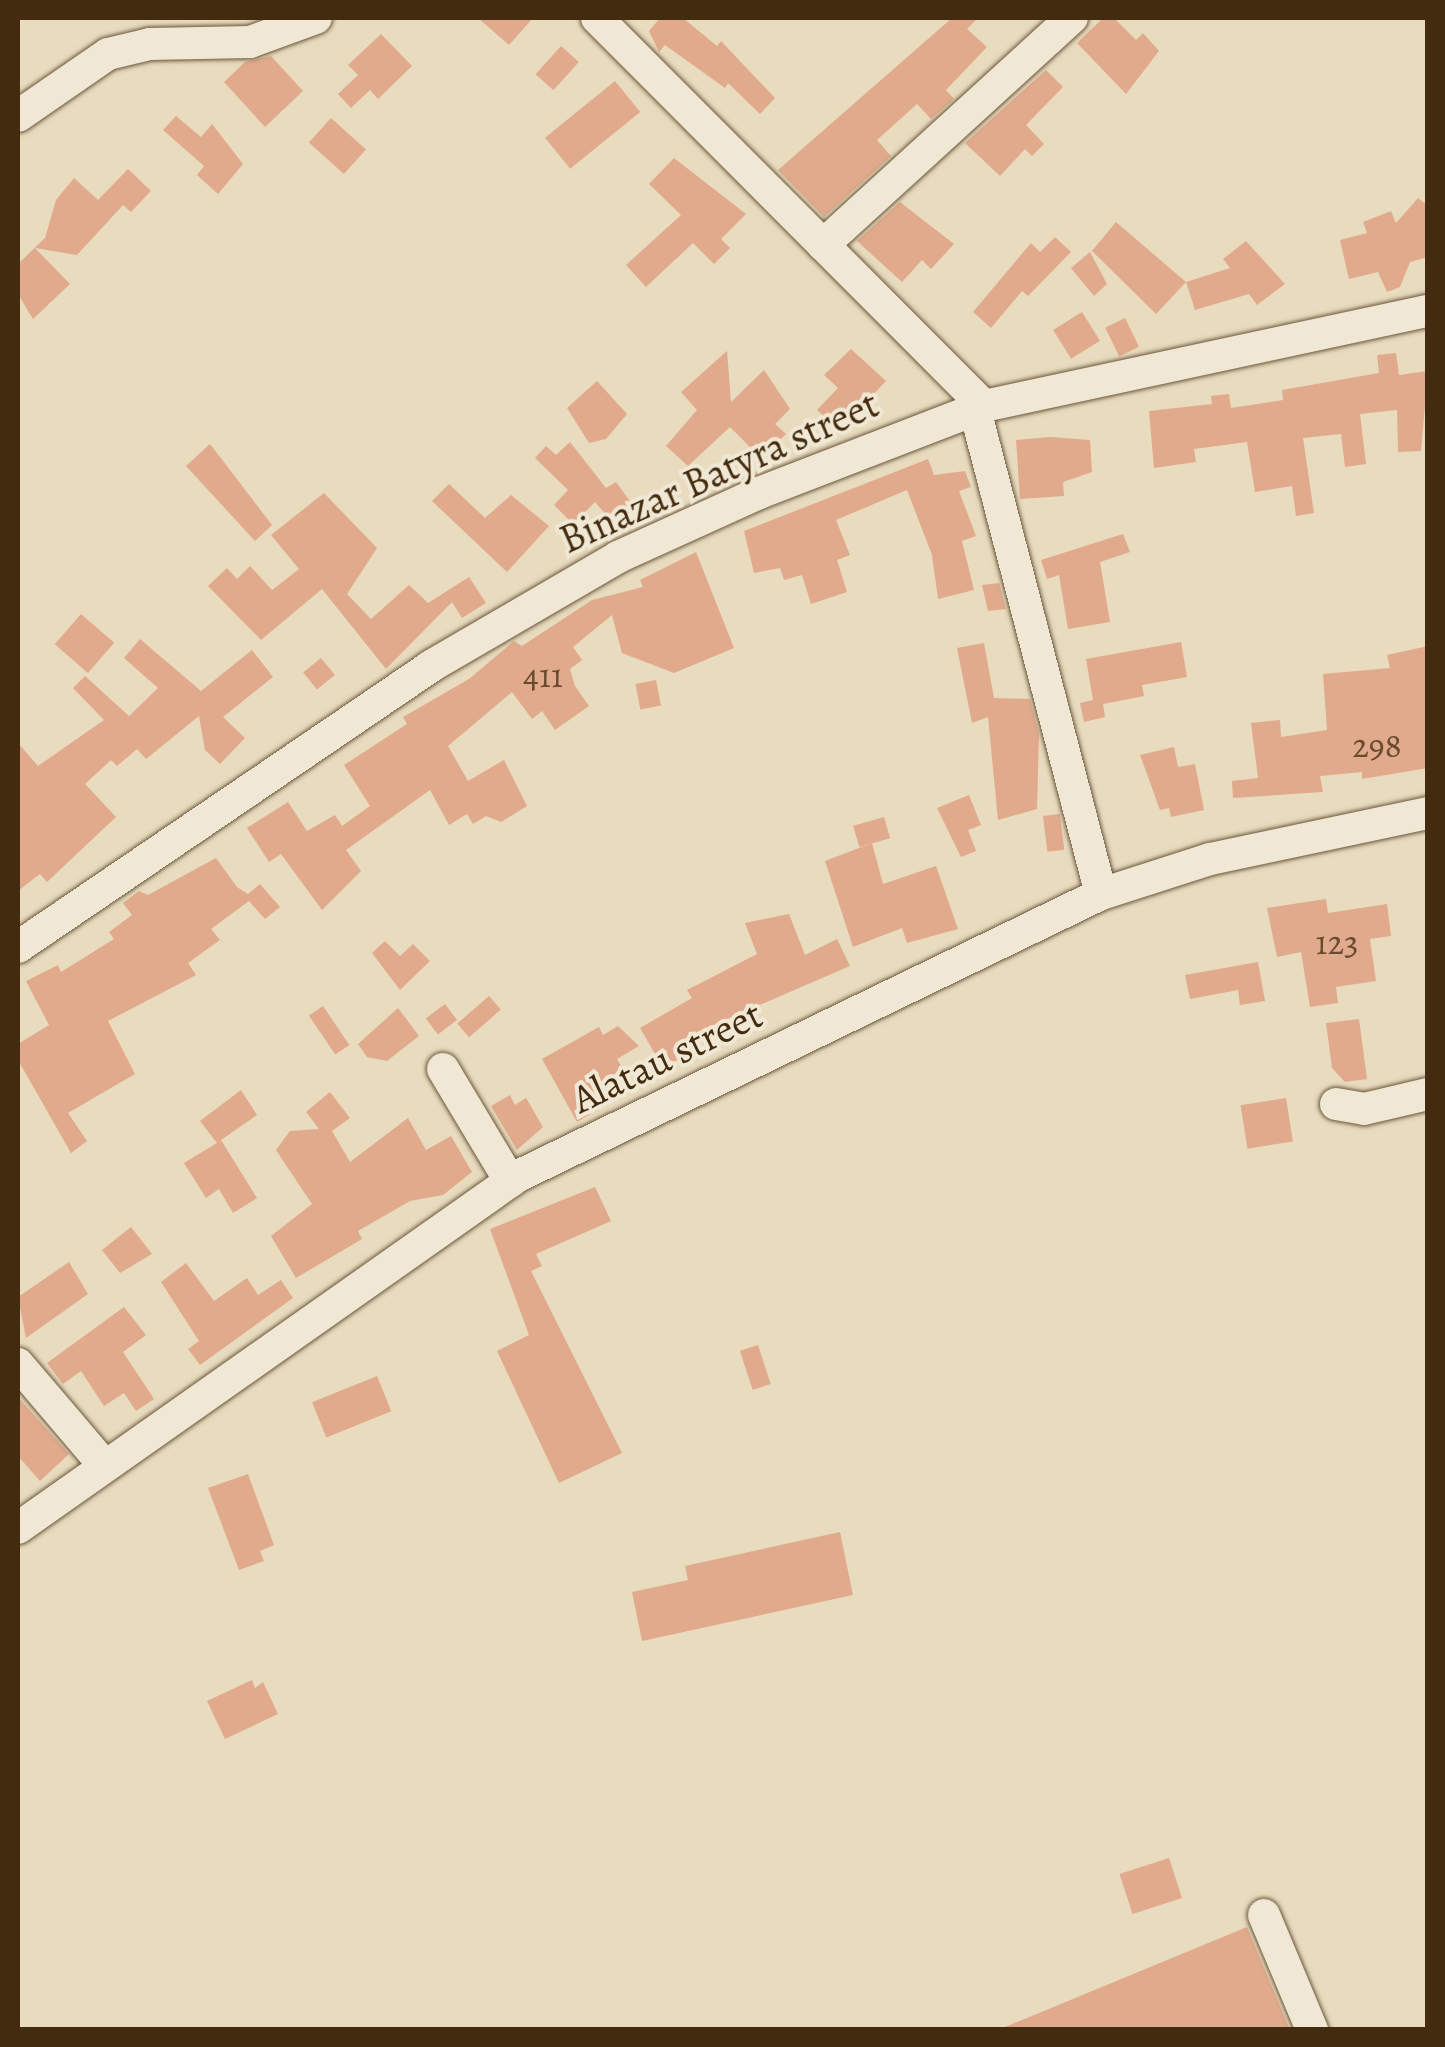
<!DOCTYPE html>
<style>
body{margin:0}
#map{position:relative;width:1445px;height:2047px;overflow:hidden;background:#e8dbbe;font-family:Alegreya,serif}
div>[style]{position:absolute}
.building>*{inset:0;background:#e1aa8c;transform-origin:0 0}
.roads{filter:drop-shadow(0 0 2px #6c573b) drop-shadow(0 0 2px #6c573b)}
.minor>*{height:32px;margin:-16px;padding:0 16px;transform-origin:16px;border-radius:16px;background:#f0e8d5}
span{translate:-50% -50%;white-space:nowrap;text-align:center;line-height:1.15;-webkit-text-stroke:8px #f0e8d5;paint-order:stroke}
.number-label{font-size:35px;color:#6a4b2e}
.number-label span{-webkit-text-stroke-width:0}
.street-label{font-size:40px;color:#422b0f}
.frame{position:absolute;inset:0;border:20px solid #422b0f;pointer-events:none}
</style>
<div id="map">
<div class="building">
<i style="clip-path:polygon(478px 18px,533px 18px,509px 45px)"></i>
<i style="clip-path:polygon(660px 18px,683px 18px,717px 46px,721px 41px,775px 98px,760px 114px,728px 83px,725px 88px,665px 45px,659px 52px,649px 31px)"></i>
<i style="clip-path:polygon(952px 18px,978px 18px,967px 29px,987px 47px,946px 90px,954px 99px,931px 119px,917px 104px,877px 140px,891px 156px,824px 217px,778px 170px)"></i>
<i style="clip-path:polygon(1103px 18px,1114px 18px,1136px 40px,1143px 33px,1159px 51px,1126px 94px,1077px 43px)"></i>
<i style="clip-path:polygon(381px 34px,412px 66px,378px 99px,370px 90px,351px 108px,338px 94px,358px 75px,348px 65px)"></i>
<i style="left:561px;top:46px;width:24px;height:38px;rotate:42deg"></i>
<i style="clip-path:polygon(271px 56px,303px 91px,265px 127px,224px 82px,245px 62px)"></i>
<i style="clip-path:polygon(1046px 70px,1063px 87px,1026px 125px,1044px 144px,1032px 156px,1025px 149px,1000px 176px,965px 143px)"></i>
<i style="left:615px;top:81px;width:40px;height:90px;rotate:51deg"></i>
<i style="clip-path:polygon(176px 116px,201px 137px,212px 124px,243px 164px,218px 194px,197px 175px,204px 166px,163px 130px)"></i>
<i style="left:331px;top:118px;width:47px;height:33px;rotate:42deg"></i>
<i style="clip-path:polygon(674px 158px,746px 214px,721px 239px,730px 248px,714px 264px,693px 243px,646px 287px,626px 265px,681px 215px,649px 184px)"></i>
<i style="clip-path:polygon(128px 169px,151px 191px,131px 212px,123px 205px,77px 255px,35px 248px,70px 284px,33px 319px,18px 294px,18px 264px,45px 238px,56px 200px,74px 178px,98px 200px)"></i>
<i style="clip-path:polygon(1418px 198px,1428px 206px,1428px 257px,1410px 262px,1400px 287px,1387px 292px,1378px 272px,1349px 279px,1340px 240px,1367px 233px,1363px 222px,1391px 211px,1396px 223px)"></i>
<i style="clip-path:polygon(900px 202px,954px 244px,931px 269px,922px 260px,902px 282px,857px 241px)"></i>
<i style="clip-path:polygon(1116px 222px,1186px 282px,1156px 314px,1092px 251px)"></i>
<i style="clip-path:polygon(1055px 237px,1071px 252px,1028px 296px,1022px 291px,991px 328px,973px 312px,1031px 243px,1040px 252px)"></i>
<i style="clip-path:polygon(1246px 241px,1285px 284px,1257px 305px,1249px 294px,1195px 310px,1186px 282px,1230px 268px,1223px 259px)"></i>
<i style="clip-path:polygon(1090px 252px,1107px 284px,1094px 296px,1071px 268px)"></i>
<i style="left:1082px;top:312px;width:34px;height:34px;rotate:58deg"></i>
<i style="left:1125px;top:318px;width:32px;height:22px;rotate:64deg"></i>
<i style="clip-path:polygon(851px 349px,886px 381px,839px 431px,817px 410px,838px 388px,824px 375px)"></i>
<i style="clip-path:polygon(727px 351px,731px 402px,764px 370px,790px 409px,775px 424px,786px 434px,761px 458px,730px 427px,688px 466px,666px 446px,697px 410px,681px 392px)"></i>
<i style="clip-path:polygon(1396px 353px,1399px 375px,1428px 371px,1421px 451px,1398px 452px,1397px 410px,1360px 414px,1366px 464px,1345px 467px,1341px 434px,1303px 438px,1314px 513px,1296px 516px,1292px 486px,1255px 492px,1247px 442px,1194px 449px,1196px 462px,1154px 468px,1149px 411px,1212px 404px,1211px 396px,1229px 394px,1231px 408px,1283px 400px,1282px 390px,1379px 373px,1377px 355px)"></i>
<i style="clip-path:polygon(597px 381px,627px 414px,606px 439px,589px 443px,567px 408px)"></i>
<i style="clip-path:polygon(1050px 437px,1090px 440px,1092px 472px,1063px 482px,1064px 496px,1020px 499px,1016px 440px)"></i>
<i style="clip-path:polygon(570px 442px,606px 488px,616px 482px,635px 508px,617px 521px,620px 531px,595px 502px,573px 524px,554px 505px,568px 490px,535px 458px,546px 446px,556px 455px)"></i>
<i style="clip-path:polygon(210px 444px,272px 525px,255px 541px,186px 466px)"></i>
<i style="clip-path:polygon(928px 459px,934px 475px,965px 471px,971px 487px,959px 491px,976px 536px,962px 541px,974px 590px,938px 599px,932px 555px,907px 490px,836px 520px,850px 555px,837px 560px,847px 592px,811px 604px,802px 575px,784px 580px,780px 568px,754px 573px,744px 531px)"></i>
<i style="clip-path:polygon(449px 484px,485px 518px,511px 495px,549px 526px,507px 572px,432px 501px)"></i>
<i style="clip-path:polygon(324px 493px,377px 548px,347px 594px,371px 619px,409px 585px,428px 603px,469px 577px,486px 603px,462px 618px,452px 602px,386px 669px,322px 589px,261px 640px,208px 586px,227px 568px,237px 579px,250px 566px,272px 590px,299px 569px,271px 535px)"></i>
<i style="clip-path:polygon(1123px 534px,1130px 552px,1100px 562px,1110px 622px,1068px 629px,1059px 575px,1047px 579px,1041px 560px)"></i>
<i style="clip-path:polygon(696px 552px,734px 648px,674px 673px,622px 653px,612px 615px,573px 647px,582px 660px,570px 669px,575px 686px,589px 706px,555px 730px,542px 711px,532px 719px,512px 692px,448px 746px,468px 781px,504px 760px,527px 806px,501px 822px,486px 816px,473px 824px,467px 814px,449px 825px,430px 790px,346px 850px,361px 871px,322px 910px,281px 854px,269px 862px,247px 828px,288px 802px,307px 831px,335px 815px,342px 826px,370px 806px,344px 765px,407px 724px,403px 717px,469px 679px,514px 641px,522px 646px,592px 600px,643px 587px,640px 580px)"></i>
<i style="clip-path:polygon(999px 583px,1006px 609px,988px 611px,982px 585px)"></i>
<i style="left:81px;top:614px;width:44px;height:40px;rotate:41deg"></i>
<i style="clip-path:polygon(140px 639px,201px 691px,252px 650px,273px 677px,223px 717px,245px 738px,220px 764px,205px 750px,199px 716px,146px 759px,137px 749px,117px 766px,111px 760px,85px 784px,116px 817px,47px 882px,40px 874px,18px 891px,18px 743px,38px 766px,104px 720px,73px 688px,85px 676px,129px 716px,158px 688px,124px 658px)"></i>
<i style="clip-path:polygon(1181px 642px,1187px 677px,1142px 685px,1144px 696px,1103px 704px,1105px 717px,1084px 722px,1080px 703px,1093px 700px,1086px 659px)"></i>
<i style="clip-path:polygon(984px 643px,994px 698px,1030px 699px,1039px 734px,1037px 809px,998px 820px,988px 717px,972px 723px,957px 648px)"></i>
<i style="clip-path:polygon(1428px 646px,1428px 768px,1362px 779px,1362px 772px,1320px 776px,1323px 792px,1233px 798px,1232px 781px,1258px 778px,1251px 723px,1280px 720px,1281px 737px,1327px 730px,1323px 674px,1390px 668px,1387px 655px)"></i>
<i style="left:321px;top:658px;width:22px;height:23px;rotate:51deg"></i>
<i style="left:656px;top:680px;width:26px;height:21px;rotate:79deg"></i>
<i style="clip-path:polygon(1174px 747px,1178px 767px,1195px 764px,1204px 810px,1171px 817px,1169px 808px,1160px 810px,1140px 755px)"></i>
<i style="clip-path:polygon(969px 795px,981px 825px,968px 830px,976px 851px,961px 857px,937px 808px)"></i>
<i style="left:1043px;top:816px;width:17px;height:36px;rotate:-7deg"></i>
<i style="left:884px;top:817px;width:22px;height:32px;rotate:74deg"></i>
<i style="clip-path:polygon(872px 843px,883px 884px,936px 866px,958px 929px,907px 943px,902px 928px,853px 947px,825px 861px)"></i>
<i style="clip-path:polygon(216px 858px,237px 887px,248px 894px,260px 884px,280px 907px,265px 919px,249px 901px,211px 929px,220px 940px,188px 963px,196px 975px,108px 1021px,135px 1074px,68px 1113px,87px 1141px,71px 1153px,18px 1060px,18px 1044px,49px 1025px,26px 981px,58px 965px,61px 972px,114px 939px,109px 932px,132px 915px,123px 903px,139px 891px,148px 895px)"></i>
<i style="clip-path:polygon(1326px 899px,1328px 913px,1387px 904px,1391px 936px,1370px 939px,1376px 981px,1336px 987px,1338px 1003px,1310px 1007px,1301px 952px,1277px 957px,1267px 908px)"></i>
<i style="clip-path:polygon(789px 914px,805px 955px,837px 939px,850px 966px,697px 1032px,699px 1052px,662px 1066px,640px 1028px,692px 998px,687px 990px,757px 954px,745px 923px)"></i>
<i style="clip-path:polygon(385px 941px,400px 956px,413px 944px,430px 961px,400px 990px,372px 953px)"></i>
<i style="clip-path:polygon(1258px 962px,1265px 1001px,1240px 1005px,1238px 990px,1190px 999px,1185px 975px)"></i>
<i style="left:489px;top:996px;width:18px;height:42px;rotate:49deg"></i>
<i style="left:445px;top:1004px;width:20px;height:24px;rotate:53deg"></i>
<i style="left:323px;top:1006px;width:47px;height:17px;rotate:56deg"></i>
<i style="clip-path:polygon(398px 1008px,419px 1036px,387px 1061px,367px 1057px,358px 1044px)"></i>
<i style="clip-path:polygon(1359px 1019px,1367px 1079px,1345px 1082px,1332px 1068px,1326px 1023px)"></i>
<i style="clip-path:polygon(618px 1026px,639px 1046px,617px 1059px,634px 1089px,577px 1122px,542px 1059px,599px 1027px,603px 1035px)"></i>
<i style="clip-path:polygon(241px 1090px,257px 1115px,221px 1140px,257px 1198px,233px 1213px,219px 1189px,206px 1198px,184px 1163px,217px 1143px,200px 1121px)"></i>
<i style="clip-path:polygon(330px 1092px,350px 1118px,332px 1131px,350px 1162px,408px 1118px,426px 1150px,451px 1136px,472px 1172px,443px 1195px,410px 1201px,358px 1231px,362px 1239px,296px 1278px,271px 1236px,312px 1204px,276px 1150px,290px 1131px,319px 1129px,306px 1112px)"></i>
<i style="clip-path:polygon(510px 1095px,515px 1105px,526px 1098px,543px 1127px,517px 1150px,491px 1106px)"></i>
<i style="left:1286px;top:1098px;width:44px;height:46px;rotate:81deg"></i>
<i style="clip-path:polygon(595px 1187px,611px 1221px,536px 1254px,542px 1266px,531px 1271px,622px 1453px,559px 1483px,497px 1351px,529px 1335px,490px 1229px)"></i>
<i style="clip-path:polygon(131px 1227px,152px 1254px,120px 1273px,102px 1250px)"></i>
<i style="clip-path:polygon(69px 1262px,88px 1294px,26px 1338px,18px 1297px)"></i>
<i style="clip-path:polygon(186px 1263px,214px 1301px,247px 1278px,258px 1295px,281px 1280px,293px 1298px,200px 1365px,188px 1349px,199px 1341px,161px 1282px)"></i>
<i style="clip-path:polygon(124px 1307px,146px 1335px,123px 1352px,154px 1399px,136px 1411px,124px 1393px,104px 1406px,81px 1371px,63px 1384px,47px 1363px)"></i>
<i style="left:758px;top:1345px;width:41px;height:19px;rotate:72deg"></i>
<i style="left:377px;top:1376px;width:38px;height:70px;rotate:68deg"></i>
<i style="clip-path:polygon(18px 1397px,69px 1454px,40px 1481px,18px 1456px)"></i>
<i style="clip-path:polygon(248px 1474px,274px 1545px,260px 1551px,264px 1561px,239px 1570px,208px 1488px)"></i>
<i style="clip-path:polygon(840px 1532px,853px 1595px,642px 1641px,632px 1592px,688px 1580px,685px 1566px)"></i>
<i style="clip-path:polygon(252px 1680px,255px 1688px,263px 1682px,278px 1714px,225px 1739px,207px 1701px)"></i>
<i style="left:1169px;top:1858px;width:42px;height:52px;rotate:72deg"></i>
<i style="clip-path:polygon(1247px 1927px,1290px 2030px,1000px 2030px,1000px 2029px)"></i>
</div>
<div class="roads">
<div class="minor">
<i style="left:597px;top:18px;width:548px;rotate:45.07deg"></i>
<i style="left:18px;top:116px;width:109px;rotate:-34.6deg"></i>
<i style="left:108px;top:54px;width:43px;rotate:-13.4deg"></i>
<i style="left:150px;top:44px;width:100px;rotate:-1.1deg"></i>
<i style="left:250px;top:42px;width:70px;rotate:-20deg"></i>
<i style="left:823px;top:245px;width:337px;rotate:-42.4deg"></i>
<i style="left:975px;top:410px;width:500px;rotate:75.41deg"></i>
<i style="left:18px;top:947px;width:500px;rotate:-34.2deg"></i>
<i style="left:431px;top:666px;width:216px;rotate:-30.2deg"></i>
<i style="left:618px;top:557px;width:155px;rotate:-24.4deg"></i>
<i style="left:759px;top:493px;width:241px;rotate:-21.1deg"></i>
<i style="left:984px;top:406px;width:454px;rotate:-12.1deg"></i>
<i style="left:443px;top:1069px;width:131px;rotate:59.1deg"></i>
<i style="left:1336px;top:1104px;width:28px;rotate:10deg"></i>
<i style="left:1364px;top:1109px;width:66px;rotate:-13.2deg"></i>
<i style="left:18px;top:1364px;width:133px;rotate:49.6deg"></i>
<i style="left:18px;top:1528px;width:611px;rotate:-35.15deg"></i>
<i style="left:518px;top:1176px;width:648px;rotate:-25.81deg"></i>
<i style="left:1101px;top:894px;width:114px;rotate:-17.8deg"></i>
<i style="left:1210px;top:859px;width:223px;rotate:-11.9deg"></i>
<i style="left:1264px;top:1915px;width:125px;rotate:67.3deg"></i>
</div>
</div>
<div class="number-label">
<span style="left:543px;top:675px">411</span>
<span style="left:1377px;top:745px">298</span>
<span style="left:1337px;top:942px">123</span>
</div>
<div class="street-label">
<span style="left:719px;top:472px;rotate:-24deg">Binazar Batyra street</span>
<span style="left:667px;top:1057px;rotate:-26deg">Alatau street</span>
</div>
<div class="frame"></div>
</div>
